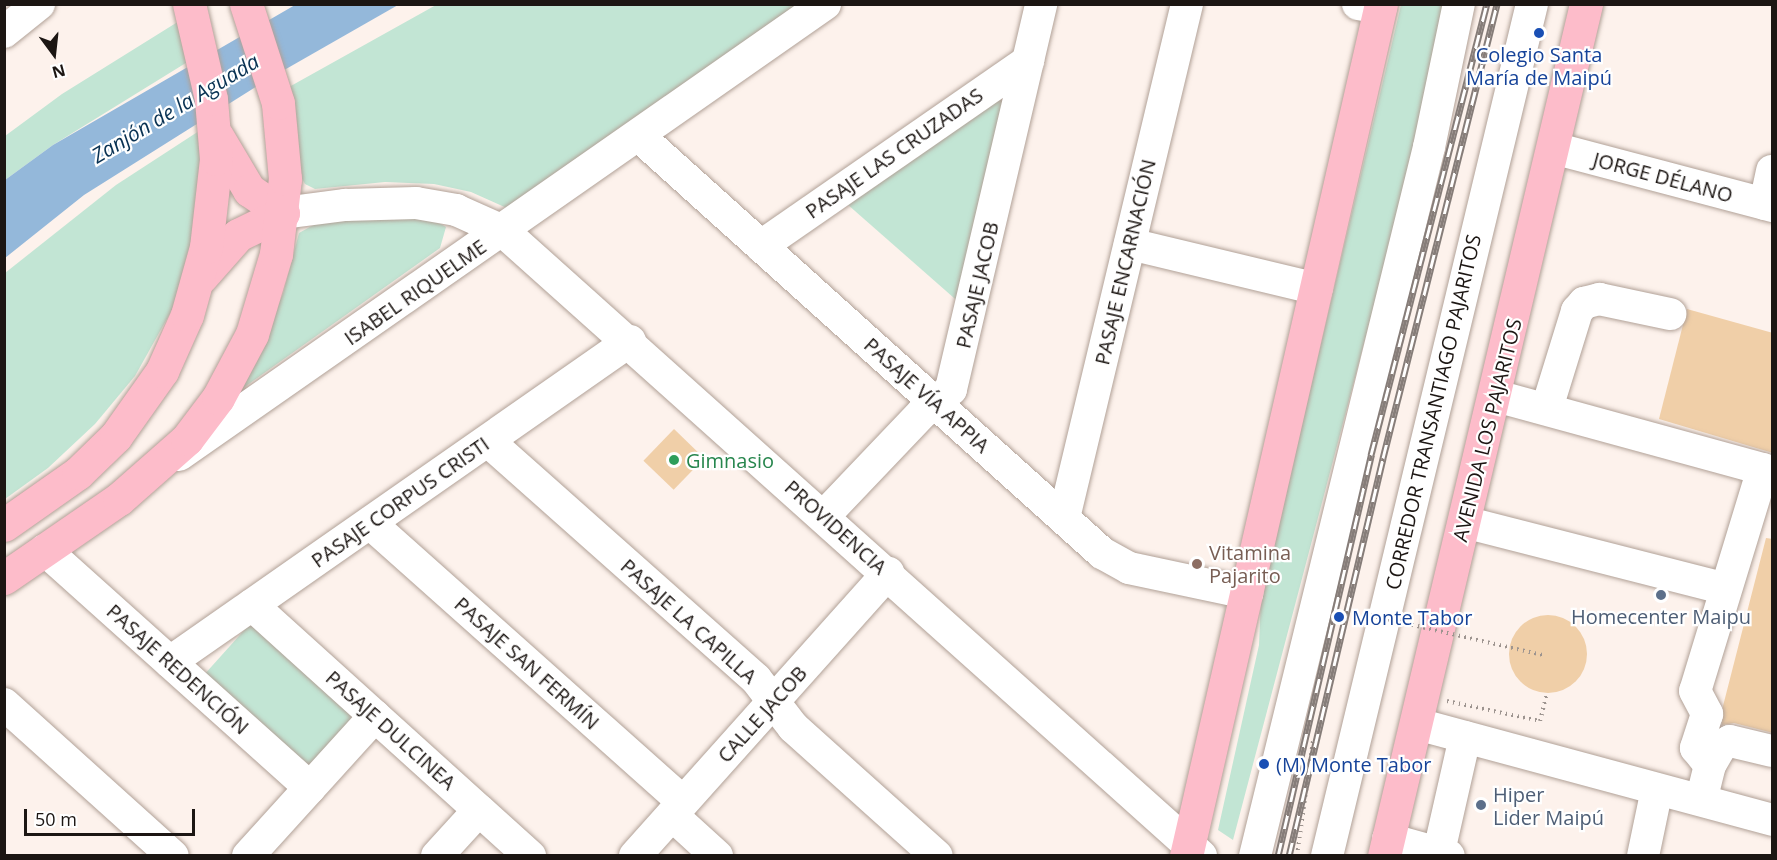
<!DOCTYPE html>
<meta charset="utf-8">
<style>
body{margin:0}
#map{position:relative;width:1777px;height:860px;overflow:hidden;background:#fdf2ec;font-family:"Open Sans",sans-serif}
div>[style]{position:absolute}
.green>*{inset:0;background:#c2e5d4;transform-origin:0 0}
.water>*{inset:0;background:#94b8da}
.building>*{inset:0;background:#f0cfa8;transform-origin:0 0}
.round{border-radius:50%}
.path>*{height:4px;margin-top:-2px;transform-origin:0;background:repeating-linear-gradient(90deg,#9d948f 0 1.5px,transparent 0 6px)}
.roads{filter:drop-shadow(0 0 2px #b1a197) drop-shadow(0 0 2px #b1a197)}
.minor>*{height:32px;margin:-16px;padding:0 16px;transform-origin:16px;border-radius:16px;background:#fff}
.major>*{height:33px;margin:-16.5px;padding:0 16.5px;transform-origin:16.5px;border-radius:16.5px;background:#fdbcca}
.rail>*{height:7px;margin-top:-3.5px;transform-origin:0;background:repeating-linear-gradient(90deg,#fff 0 14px,#867d79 0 28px);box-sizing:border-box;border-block:2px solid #867d79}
.path-bridge>*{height:4px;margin-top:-2px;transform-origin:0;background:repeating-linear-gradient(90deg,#9d948f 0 1.5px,transparent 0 6px)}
.dots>*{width:16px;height:16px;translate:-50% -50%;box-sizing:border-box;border:3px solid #fff;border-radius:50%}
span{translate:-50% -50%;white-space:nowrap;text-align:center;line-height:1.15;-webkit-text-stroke:4.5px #fff;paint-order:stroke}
.transit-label{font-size:20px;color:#164399}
.left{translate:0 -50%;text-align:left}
.street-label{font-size:20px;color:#1c1613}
.leisure-label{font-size:20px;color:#27864d}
.education-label{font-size:20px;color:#785e54}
.service-label{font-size:20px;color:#4e5e75}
.water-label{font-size:21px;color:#093253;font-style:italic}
.frame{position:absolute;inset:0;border:6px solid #1c1613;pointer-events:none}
.north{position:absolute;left:24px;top:24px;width:60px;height:60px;-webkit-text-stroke:4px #fff;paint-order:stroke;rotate:165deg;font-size:16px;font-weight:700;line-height:24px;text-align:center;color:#1c1613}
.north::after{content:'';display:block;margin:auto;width:21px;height:27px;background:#1c1613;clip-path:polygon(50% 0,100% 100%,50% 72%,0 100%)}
.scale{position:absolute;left:24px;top:809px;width:171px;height:27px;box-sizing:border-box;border:3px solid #1c1613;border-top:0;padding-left:8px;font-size:18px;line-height:21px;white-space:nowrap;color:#1c1613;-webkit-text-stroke:4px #fff;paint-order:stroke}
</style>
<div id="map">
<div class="green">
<i style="clip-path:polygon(436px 5px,802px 5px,509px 209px,471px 192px,434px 184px,385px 182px,315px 189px,305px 184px,300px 175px,289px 87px)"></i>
<i style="clip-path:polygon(1401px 5px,1453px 6px,1233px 840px,1218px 830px,1259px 645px,1261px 598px)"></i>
<i style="clip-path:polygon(184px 18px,202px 53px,53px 145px,5px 180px,5px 136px,62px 94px)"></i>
<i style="clip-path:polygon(1015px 85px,962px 305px,847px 204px)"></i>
<i style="clip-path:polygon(199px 131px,201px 166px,192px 256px,173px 308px,135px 376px,95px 424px,48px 468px,5px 499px,5px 273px,116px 185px)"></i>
<i style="clip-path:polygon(424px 214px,446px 227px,440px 248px,236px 393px,283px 294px,299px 233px,317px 223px)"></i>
<i style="left:257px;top:616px;width:140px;height:85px;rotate:42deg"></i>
</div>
<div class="water">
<i style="clip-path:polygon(295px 5px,398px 5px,265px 81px,84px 195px,5px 258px,5px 180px,53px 145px)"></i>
</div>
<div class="building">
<i style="clip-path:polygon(1687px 309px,1773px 333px,1773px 453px,1659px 419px)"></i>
<i style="left:674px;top:429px;width:42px;height:44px;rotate:44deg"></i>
<i style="clip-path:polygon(1766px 538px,1773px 539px,1773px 733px,1734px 723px,1722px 725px,1723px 706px)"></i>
<i class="round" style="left:1509px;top:615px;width:78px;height:78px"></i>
</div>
<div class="path">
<i style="left:1447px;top:701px;width:95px;rotate:12.1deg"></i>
<i style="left:1540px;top:721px;width:29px;rotate:-76deg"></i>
<i style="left:1297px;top:856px;width:117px;rotate:-82.1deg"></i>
</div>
<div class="roads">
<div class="minor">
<i style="left:1358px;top:4px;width:23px;rotate:10deg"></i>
<i style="left:4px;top:32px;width:45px;rotate:-38.7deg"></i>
<i style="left:640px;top:137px;width:622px;rotate:42deg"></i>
<i style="left:1102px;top:553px;width:31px;rotate:29deg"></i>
<i style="left:1129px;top:568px;width:121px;rotate:12deg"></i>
<i style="left:1553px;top:148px;width:227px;rotate:14.8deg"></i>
<i style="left:1765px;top:204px;width:34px;rotate:-78deg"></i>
<i style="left:283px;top:213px;width:63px;rotate:-7.4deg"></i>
<i style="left:345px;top:205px;width:71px;rotate:-1.6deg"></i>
<i style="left:416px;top:203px;width:41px;rotate:9.9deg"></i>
<i style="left:456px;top:210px;width:51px;rotate:24.1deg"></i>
<i style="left:503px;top:231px;width:937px;rotate:41.84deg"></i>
<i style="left:1130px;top:244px;width:192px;rotate:13.5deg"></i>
<i style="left:761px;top:246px;width:325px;rotate:-34.7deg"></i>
<i style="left:1496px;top:396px;width:277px;rotate:15.3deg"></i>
<i style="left:1763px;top:469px;width:232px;rotate:107deg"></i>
<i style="left:1695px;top:691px;width:26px;rotate:62deg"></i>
<i style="left:1707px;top:714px;width:36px;rotate:108deg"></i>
<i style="left:1696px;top:748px;width:22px;rotate:51deg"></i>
<i style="left:1710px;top:765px;width:36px;rotate:104deg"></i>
<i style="left:1547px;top:408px;width:102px;rotate:-72.8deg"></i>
<i style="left:1577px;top:311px;width:11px;rotate:-49deg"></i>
<i style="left:1584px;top:303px;width:16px;rotate:-15deg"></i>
<i style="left:1599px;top:299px;width:73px;rotate:11.9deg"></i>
<i style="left:488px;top:441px;width:358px;rotate:41.6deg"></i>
<i style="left:756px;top:679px;width:61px;rotate:52.4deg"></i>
<i style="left:793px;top:727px;width:193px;rotate:41.9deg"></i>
<i style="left:179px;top:455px;width:788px;rotate:-34.92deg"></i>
<i style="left:824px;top:516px;width:144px;rotate:-46.4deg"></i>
<i style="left:923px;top:412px;width:36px;rotate:-39deg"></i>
<i style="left:951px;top:389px;width:395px;rotate:-76.8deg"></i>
<i style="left:1064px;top:518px;width:529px;rotate:-76.54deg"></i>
<i style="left:1464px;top:522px;width:270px;rotate:14.3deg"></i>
<i style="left:370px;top:523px;width:419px;rotate:41.7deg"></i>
<i style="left:45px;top:550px;width:356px;rotate:41.9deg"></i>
<i style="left:252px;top:605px;width:375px;rotate:42.1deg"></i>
<i style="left:170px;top:662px;width:561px;rotate:-34.91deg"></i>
<i style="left:4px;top:704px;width:227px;rotate:42deg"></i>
<i style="left:1417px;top:724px;width:368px;rotate:15.1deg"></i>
<i style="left:1710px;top:765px;width:22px;rotate:-60deg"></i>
<i style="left:1721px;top:746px;width:10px;rotate:-29deg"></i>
<i style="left:1730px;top:741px;width:43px;rotate:13.4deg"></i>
<i style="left:672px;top:815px;width:61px;rotate:42.3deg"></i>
<i style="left:1388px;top:839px;width:63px;rotate:15.6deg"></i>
<i style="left:248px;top:856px;width:189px;rotate:-47.8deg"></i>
<i style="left:437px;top:856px;width:62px;rotate:-47.6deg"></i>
<i style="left:635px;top:856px;width:380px;rotate:-48.2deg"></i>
<i style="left:1255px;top:856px;width:730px;rotate:-76.21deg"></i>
<i style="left:1429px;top:147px;width:146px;rotate:-78.2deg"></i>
<i style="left:1327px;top:856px;width:876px;rotate:-76.47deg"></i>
<i style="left:1438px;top:856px;width:122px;rotate:-77.2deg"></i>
<i style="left:1643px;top:856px;width:68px;rotate:-78.2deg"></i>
</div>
<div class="major">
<i style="left:217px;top:136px;width:63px;rotate:59.3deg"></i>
<i style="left:249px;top:190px;width:41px;rotate:34.1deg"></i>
<i style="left:201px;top:277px;width:56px;rotate:-48.6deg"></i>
<i style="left:238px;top:235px;width:50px;rotate:-26.1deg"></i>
<i style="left:4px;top:525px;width:90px;rotate:-35.1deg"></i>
<i style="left:78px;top:473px;width:53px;rotate:-44.2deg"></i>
<i style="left:116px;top:436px;width:80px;rotate:-54.7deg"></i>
<i style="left:162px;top:371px;width:61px;rotate:-65.9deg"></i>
<i style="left:187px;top:315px;width:71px;rotate:-74.4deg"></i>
<i style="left:206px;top:247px;width:89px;rotate:-83.5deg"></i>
<i style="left:216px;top:159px;width:60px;rotate:-94.8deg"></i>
<i style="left:211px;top:99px;width:98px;rotate:-103deg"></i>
<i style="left:4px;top:578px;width:140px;rotate:-34.5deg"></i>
<i style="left:119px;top:499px;width:91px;rotate:-41.4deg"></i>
<i style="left:187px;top:439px;width:51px;rotate:-52.9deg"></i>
<i style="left:218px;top:398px;width:72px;rotate:-62deg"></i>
<i style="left:252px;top:334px;width:84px;rotate:-73.3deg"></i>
<i style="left:276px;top:254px;width:76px;rotate:-83.2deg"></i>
<i style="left:285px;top:179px;width:76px;rotate:-95.3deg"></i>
<i style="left:278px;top:103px;width:104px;rotate:-107.9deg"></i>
<i style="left:1186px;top:856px;width:874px;rotate:-77.11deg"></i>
<i style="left:1384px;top:856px;width:876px;rotate:-76.66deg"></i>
</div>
</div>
<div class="rail">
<i style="left:1278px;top:856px;width:412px;rotate:-76.9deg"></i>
<i style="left:1371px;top:455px;width:466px;rotate:-75.6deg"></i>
<i style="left:1289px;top:856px;width:409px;rotate:-76.7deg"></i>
<i style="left:1383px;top:458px;width:468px;rotate:-75.9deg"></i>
</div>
<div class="path-bridge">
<i style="left:1365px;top:614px;width:183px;rotate:13deg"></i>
</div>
<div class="dots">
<i style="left:1539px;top:33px;background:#1a4fb4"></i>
<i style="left:674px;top:460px;background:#2e9e5b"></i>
<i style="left:1197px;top:564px;background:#8d6e63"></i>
<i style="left:1661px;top:595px;background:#5c6f8a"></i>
<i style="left:1339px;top:617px;background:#1a4fb4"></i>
<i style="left:1264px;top:764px;background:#1a4fb4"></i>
<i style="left:1481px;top:805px;background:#5c6f8a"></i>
</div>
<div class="transit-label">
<span style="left:1539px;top:66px">Colegio Santa<br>María de Maipú</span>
<span class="left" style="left:1352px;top:617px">Monte Tabor</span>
<span class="left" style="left:1276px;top:764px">(M) Monte Tabor</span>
</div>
<div class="street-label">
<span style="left:894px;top:153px;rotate:-35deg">PASAJE LAS CRUZADAS</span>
<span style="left:1663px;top:177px;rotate:15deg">JORGE DÉLANO</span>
<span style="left:1125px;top:262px;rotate:-77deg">PASAJE ENCARNACIÓN</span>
<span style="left:977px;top:285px;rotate:-77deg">PASAJE JACOB</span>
<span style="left:415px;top:292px;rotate:-35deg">ISABEL RIQUELME</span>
<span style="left:927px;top:395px;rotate:42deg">PASAJE VÍA APPIA</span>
<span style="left:1433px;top:412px;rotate:-77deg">CORREDOR TRANSANTIAGO PAJARITOS</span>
<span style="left:1487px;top:430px;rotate:-76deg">AVENIDA LOS PAJARITOS</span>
<span style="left:400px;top:502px;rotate:-35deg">PASAJE CORPUS CRISTI</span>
<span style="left:836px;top:527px;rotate:42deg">PROVIDENCIA</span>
<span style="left:689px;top:621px;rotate:42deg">PASAJE LA CAPILLA</span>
<span style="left:527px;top:663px;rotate:42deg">PASAJE SAN FERMÍN</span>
<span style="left:178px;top:669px;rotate:42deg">PASAJE REDENCIÓN</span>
<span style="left:762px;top:714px;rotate:-48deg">CALLE JACOB</span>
<span style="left:391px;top:730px;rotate:42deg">PASAJE DULCINEA</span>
</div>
<div class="leisure-label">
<span class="left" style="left:686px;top:460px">Gimnasio</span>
</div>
<div class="education-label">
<span class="left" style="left:1209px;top:564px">Vitamina<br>Pajarito</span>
</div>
<div class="service-label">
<span style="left:1661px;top:616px">Homecenter Maipu</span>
<span class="left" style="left:1493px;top:806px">Hiper<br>Lider Maipú</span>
</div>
<div class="water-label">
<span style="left:175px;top:108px;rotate:-31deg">Zanjón de la Aguada</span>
</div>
<div class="frame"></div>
<div class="north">N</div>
<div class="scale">50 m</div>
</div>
